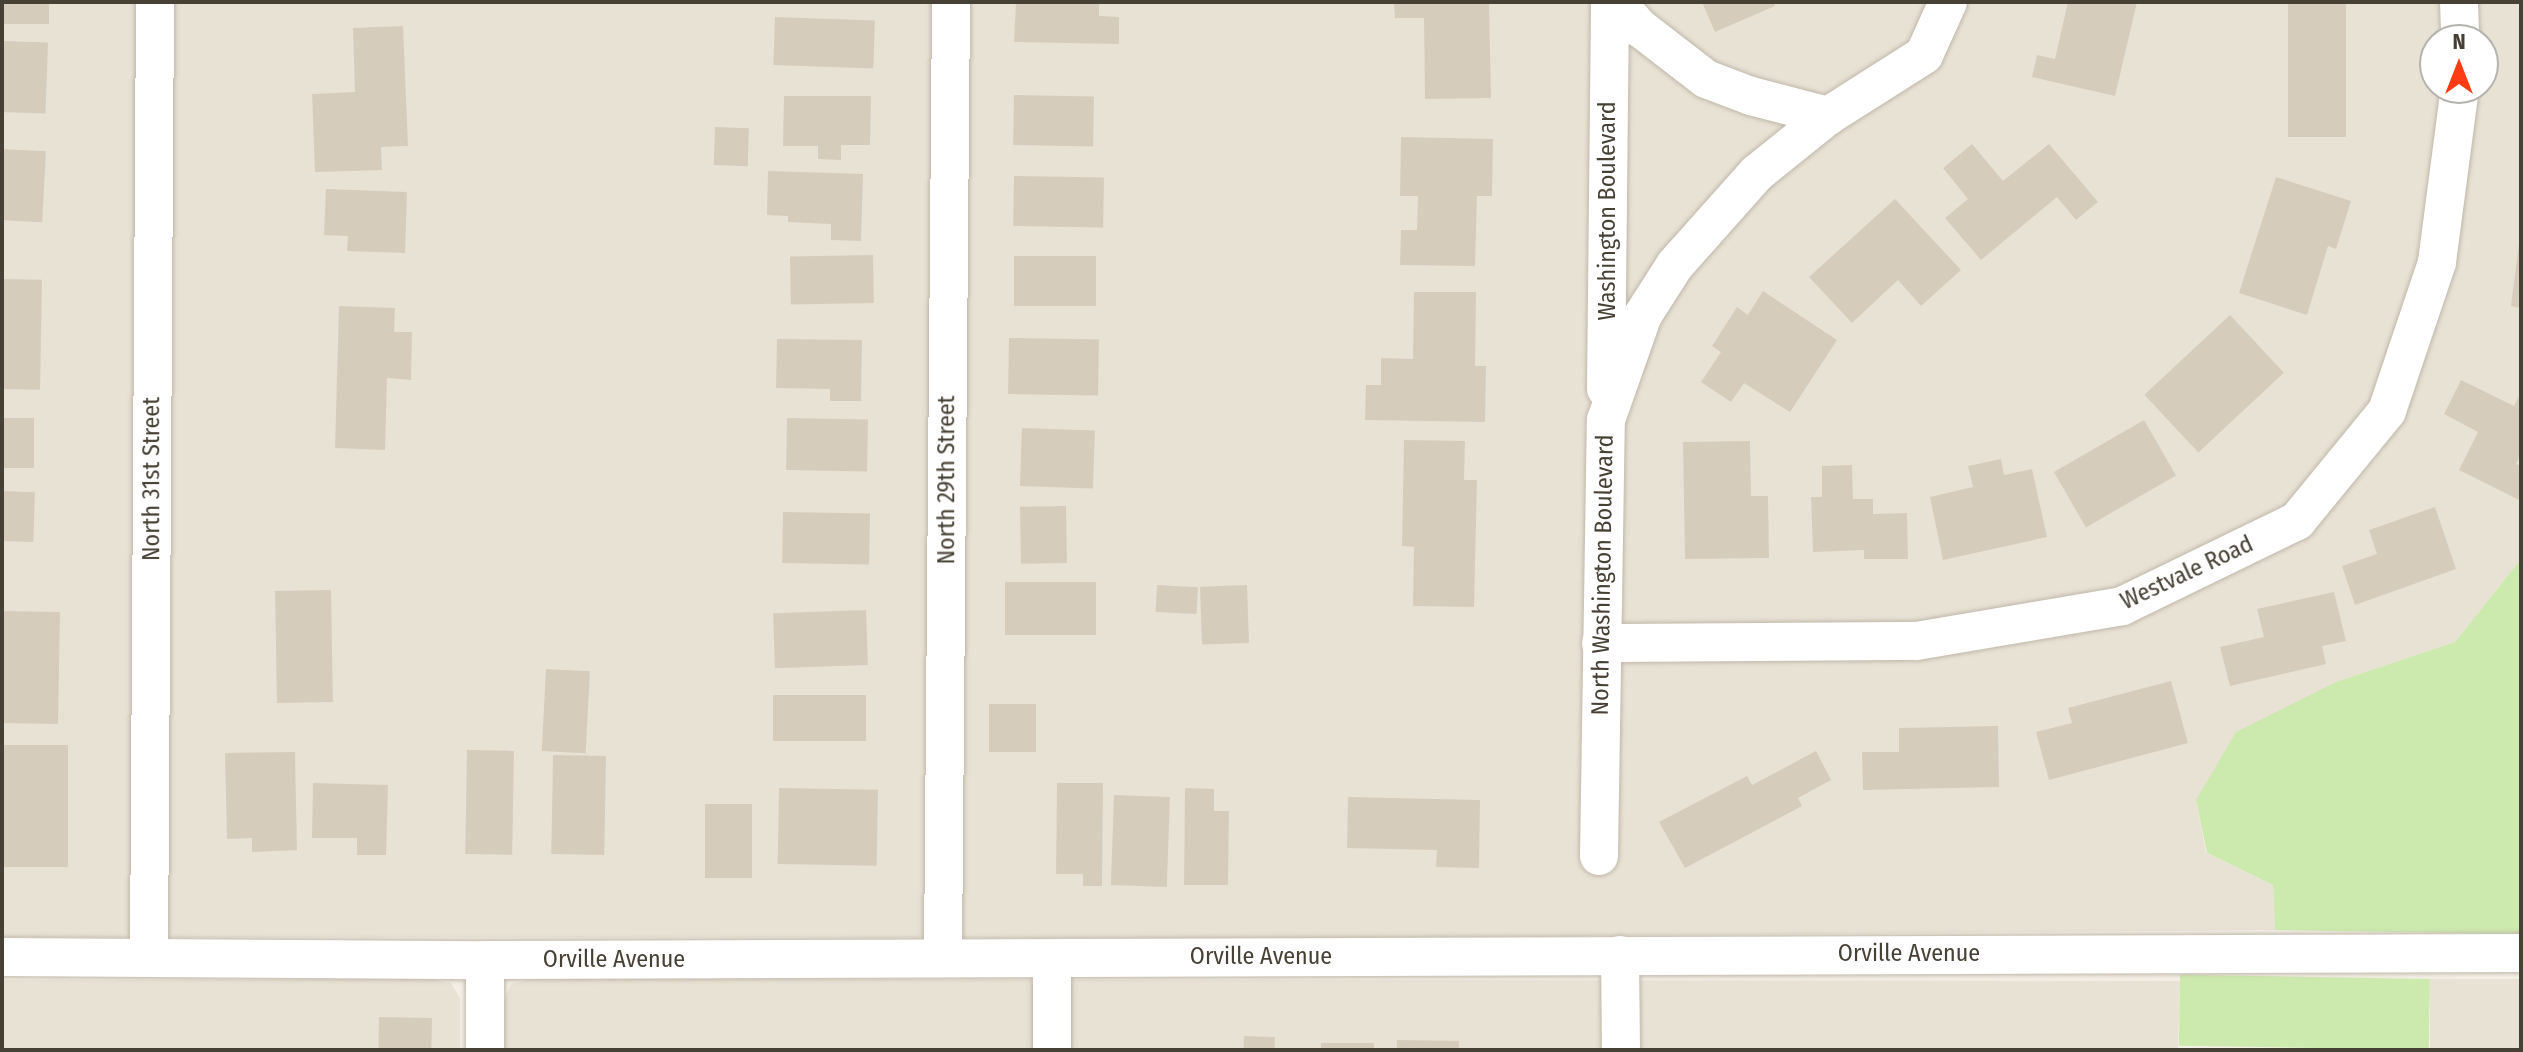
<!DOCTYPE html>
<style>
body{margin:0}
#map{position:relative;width:2523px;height:1052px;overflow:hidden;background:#f4f0e7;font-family:"Fira Sans Condensed",sans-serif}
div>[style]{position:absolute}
.residential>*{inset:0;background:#e8e2d5;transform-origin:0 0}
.green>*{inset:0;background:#cdeaae;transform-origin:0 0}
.building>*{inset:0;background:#d6ccbc;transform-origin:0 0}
.roads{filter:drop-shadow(0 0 2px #c0b8a9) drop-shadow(0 0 2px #c0b8a9)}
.minor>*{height:38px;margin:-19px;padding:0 19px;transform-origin:19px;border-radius:19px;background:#fff}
span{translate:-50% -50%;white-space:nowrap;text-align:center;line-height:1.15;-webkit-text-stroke:6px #fff;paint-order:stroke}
.street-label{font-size:24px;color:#474135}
.frame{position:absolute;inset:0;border:4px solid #474135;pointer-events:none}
.north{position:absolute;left:2419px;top:24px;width:80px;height:80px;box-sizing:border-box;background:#fff;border:2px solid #b5b3ae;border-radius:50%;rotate:0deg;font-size:22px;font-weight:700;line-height:32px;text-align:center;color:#474135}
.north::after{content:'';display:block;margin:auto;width:28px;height:36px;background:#ff3c13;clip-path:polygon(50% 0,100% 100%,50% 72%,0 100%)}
</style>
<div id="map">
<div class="residential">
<i style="clip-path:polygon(evenodd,2px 2px,2521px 2px,2521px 559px,2455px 642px,2336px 682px,2196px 800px,2206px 853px,2273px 885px,2275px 930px,1342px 938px,2px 937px,2px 2px,2435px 40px,2483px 40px,2483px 88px,2435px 88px,2435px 40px)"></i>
<i style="clip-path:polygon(432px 979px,451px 983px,460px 998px,460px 1050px,2px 1050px,2px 980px)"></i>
<i style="clip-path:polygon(533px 979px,2180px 981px,2178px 1050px,504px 1050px,504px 1000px,511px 984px)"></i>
<i style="left:2430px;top:979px;width:91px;height:71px"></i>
</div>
<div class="green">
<i style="clip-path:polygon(2521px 559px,2521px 934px,2275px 930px,2273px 885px,2207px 853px,2196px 800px,2236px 732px,2336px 682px,2455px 642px)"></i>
<i style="left:2430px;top:979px;width:71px;height:250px;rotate:91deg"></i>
</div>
<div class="building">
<i style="left:2px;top:2px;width:47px;height:22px"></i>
<i style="clip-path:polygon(1016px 2px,1099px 2px,1099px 16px,1119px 17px,1119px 44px,1014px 42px)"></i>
<i style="clip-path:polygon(1394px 2px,1489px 2px,1491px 98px,1425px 99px,1424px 18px,1395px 18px)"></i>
<i style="clip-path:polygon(1702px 2px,1773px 2px,1775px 6px,1715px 32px)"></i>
<i style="clip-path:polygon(2068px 2px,2137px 2px,2115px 96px,2032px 77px,2037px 55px,2055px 59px)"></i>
<i style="left:2288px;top:2px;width:58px;height:135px"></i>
<i style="left:775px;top:17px;width:100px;height:48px;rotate:2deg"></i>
<i style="clip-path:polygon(403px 26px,408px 146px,381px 147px,382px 170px,315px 172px,312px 94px,355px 92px,353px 28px)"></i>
<i style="left:2px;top:41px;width:46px;height:71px;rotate:2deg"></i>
<i style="left:1014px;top:95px;width:80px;height:50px;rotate:1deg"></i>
<i style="clip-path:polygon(784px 96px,871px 96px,870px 145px,841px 145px,841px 160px,818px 159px,818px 146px,783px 146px)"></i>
<i style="left:715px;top:127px;width:34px;height:38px;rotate:2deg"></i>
<i style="clip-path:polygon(1401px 137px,1493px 139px,1492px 196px,1477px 196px,1475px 266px,1400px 265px,1401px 230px,1417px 230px,1418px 196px,1400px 196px)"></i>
<i style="clip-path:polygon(1972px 144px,2003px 181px,2049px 144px,2098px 202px,2076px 220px,2057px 197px,1981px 260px,1945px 218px,1968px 199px,1943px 168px)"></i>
<i style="left:2px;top:149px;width:44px;height:71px;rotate:3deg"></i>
<i style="clip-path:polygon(768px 171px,863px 174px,861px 241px,831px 240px,831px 224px,788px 222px,788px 216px,767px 215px)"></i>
<i style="left:1014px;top:176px;width:90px;height:50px;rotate:1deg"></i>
<i style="clip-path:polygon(2276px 177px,2351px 201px,2336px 249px,2328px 246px,2307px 315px,2239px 293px)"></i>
<i style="clip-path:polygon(326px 189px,407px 192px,405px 253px,347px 251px,348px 236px,324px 235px)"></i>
<i style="clip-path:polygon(1895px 199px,1961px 270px,1921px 306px,1898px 280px,1852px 323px,1809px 277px)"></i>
<i style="clip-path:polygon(2519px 243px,2521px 243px,2521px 308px,2511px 306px)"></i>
<i style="left:873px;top:255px;width:48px;height:83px;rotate:89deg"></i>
<i style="left:1096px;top:256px;width:50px;height:82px;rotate:90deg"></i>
<i style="left:2px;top:279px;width:40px;height:110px;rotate:1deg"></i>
<i style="clip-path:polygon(1763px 291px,1837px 340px,1790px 412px,1744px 383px,1731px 402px,1701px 382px,1721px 352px,1712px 346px,1737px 307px,1748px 315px)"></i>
<i style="clip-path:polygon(1414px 292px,1476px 292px,1475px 366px,1486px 366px,1485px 422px,1365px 420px,1366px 385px,1381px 385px,1381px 358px,1413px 359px)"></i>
<i style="clip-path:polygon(339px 306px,395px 308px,394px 332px,412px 332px,411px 380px,387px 378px,385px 450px,335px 448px)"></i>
<i style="left:2230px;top:315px;width:79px;height:117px;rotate:47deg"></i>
<i style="left:1009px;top:338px;width:90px;height:56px;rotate:1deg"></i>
<i style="clip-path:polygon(777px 339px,862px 340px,861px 401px,830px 401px,830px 389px,776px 388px)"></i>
<i style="clip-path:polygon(2461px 380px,2514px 406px,2521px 392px,2521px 454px,2516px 464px,2521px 466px,2521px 501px,2459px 470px,2478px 432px,2444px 414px)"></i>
<i style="left:2px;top:418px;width:32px;height:50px"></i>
<i style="left:787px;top:418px;width:81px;height:52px;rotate:1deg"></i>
<i style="left:2144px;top:420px;width:64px;height:104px;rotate:60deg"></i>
<i style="left:1022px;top:428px;width:73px;height:58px;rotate:2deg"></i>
<i style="clip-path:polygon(1404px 440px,1465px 441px,1464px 480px,1477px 480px,1474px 607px,1413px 606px,1414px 547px,1402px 546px)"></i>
<i style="clip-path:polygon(1750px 441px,1751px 496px,1768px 496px,1769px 558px,1685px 559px,1683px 442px)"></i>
<i style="clip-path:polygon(2001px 459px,2004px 475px,2032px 469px,2047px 537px,1943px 560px,1930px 497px,1973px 487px,1968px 466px)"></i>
<i style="clip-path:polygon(1852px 465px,1853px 499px,1873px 499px,1873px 514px,1907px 513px,1908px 559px,1864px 559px,1864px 550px,1813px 552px,1811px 497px,1822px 497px,1822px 466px)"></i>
<i style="left:2px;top:491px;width:33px;height:50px;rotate:2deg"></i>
<i style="left:1066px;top:506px;width:57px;height:46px;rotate:89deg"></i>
<i style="clip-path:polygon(2435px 507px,2456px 569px,2355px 605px,2342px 566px,2377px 554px,2369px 530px)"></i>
<i style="left:783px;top:512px;width:87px;height:51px;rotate:1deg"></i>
<i style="left:1096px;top:582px;width:53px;height:91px;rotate:90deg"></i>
<i style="left:1157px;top:585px;width:41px;height:27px;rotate:3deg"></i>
<i style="left:1247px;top:585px;width:58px;height:47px;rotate:88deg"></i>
<i style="left:331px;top:590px;width:112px;height:56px;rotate:89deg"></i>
<i style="clip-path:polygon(2334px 592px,2346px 641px,2322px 646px,2326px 664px,2230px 686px,2220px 647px,2264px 637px,2257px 609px)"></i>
<i style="left:866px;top:610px;width:55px;height:93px;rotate:88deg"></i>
<i style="left:3px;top:611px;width:57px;height:112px;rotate:1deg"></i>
<i style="left:546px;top:669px;width:44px;height:82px;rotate:3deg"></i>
<i style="clip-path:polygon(2171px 681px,2188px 743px,2049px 780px,2036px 732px,2072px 723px,2068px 708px)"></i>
<i style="left:773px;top:695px;width:93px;height:46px"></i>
<i style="left:1036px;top:704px;width:48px;height:47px;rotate:90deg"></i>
<i style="clip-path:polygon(1998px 726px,1999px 787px,1863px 790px,1862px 752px,1899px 752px,1899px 728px)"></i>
<i style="left:2px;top:745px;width:66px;height:122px"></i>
<i style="left:467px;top:750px;width:47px;height:104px;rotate:1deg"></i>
<i style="clip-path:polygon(1816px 751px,1831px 780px,1798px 798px,1802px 806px,1685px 868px,1659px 822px,1747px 776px,1752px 785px)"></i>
<i style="clip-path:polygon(295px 752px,297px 850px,252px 852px,252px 838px,227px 839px,225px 753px)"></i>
<i style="left:553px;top:755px;width:53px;height:99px;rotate:1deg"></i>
<i style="clip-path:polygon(313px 783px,388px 785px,386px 855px,357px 855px,357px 838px,312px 838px)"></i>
<i style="clip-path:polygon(1057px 783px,1103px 783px,1102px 886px,1083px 886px,1083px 874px,1056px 874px)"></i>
<i style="left:779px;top:788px;width:99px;height:76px;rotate:1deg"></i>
<i style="clip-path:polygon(1185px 788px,1214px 789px,1214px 811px,1229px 811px,1228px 885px,1184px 885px)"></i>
<i style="left:1114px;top:795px;width:56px;height:90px;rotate:2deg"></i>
<i style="clip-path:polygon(1348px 797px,1480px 800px,1479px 868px,1436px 867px,1437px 850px,1347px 848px)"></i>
<i style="left:705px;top:804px;width:47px;height:74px"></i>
<i style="left:379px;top:1017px;width:53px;height:33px;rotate:1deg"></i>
<i style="left:1244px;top:1036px;width:31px;height:14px;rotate:2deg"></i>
<i style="left:1397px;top:1040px;width:62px;height:10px;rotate:1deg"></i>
<i style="left:1321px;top:1043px;width:53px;height:7px"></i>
</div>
<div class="roads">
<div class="minor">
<i style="left:1617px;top:2px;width:35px;rotate:49deg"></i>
<i style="left:1640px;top:28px;width:83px;rotate:37.7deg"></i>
<i style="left:1706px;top:79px;width:48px;rotate:20.7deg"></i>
<i style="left:1751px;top:96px;width:80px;rotate:14.6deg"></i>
<i style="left:2459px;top:2px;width:38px;rotate:88deg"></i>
<i style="left:1606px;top:389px;width:387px;rotate:-89.4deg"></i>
<i style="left:1601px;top:643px;width:315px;rotate:-0.4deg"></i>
<i style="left:1916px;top:641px;width:209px;rotate:-9.6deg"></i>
<i style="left:2122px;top:606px;width:195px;rotate:-25.9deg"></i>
<i style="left:2297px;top:521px;width:142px;rotate:-50.7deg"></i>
<i style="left:2387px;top:411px;width:157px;rotate:-71.4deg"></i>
<i style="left:2437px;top:262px;width:176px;rotate:-82.5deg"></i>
<i style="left:1599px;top:856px;width:436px;rotate:-89.1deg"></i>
<i style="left:1606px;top:420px;width:111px;rotate:-70.6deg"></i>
<i style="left:1643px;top:315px;width:59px;rotate:-57.4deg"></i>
<i style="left:1675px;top:265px;width:123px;rotate:-48.3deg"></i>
<i style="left:1757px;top:173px;width:91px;rotate:-38.8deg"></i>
<i style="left:1828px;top:116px;width:114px;rotate:-32.4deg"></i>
<i style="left:1924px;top:55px;width:58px;rotate:-65.6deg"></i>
<i style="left:1620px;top:955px;width:95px;rotate:89.4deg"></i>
<i style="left:2px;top:957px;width:483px;rotate:0.4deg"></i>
<i style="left:485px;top:960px;width:2036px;rotate:-0.2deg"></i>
<i style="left:149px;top:957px;width:955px;rotate:-89.64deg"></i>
<i style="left:943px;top:957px;width:955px;rotate:-89.52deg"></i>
<i style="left:1052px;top:959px;width:91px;rotate:90deg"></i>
<i style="left:485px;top:960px;width:90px;rotate:90deg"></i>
</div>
</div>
<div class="street-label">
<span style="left:1608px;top:211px;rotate:-90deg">Washington Boulevard</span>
<span style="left:152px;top:479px;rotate:-90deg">North 31st Street</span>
<span style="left:947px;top:480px;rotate:-90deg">North 29th Street</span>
<span style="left:2187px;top:573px;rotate:-25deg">Westvale Road</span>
<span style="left:1603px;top:575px;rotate:-89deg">North Washington Boulevard</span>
<span style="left:1909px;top:954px">Orville Avenue</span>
<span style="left:1261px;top:957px">Orville Avenue</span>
<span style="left:614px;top:960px">Orville Avenue</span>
</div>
<div class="frame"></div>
<div class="north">N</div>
</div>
